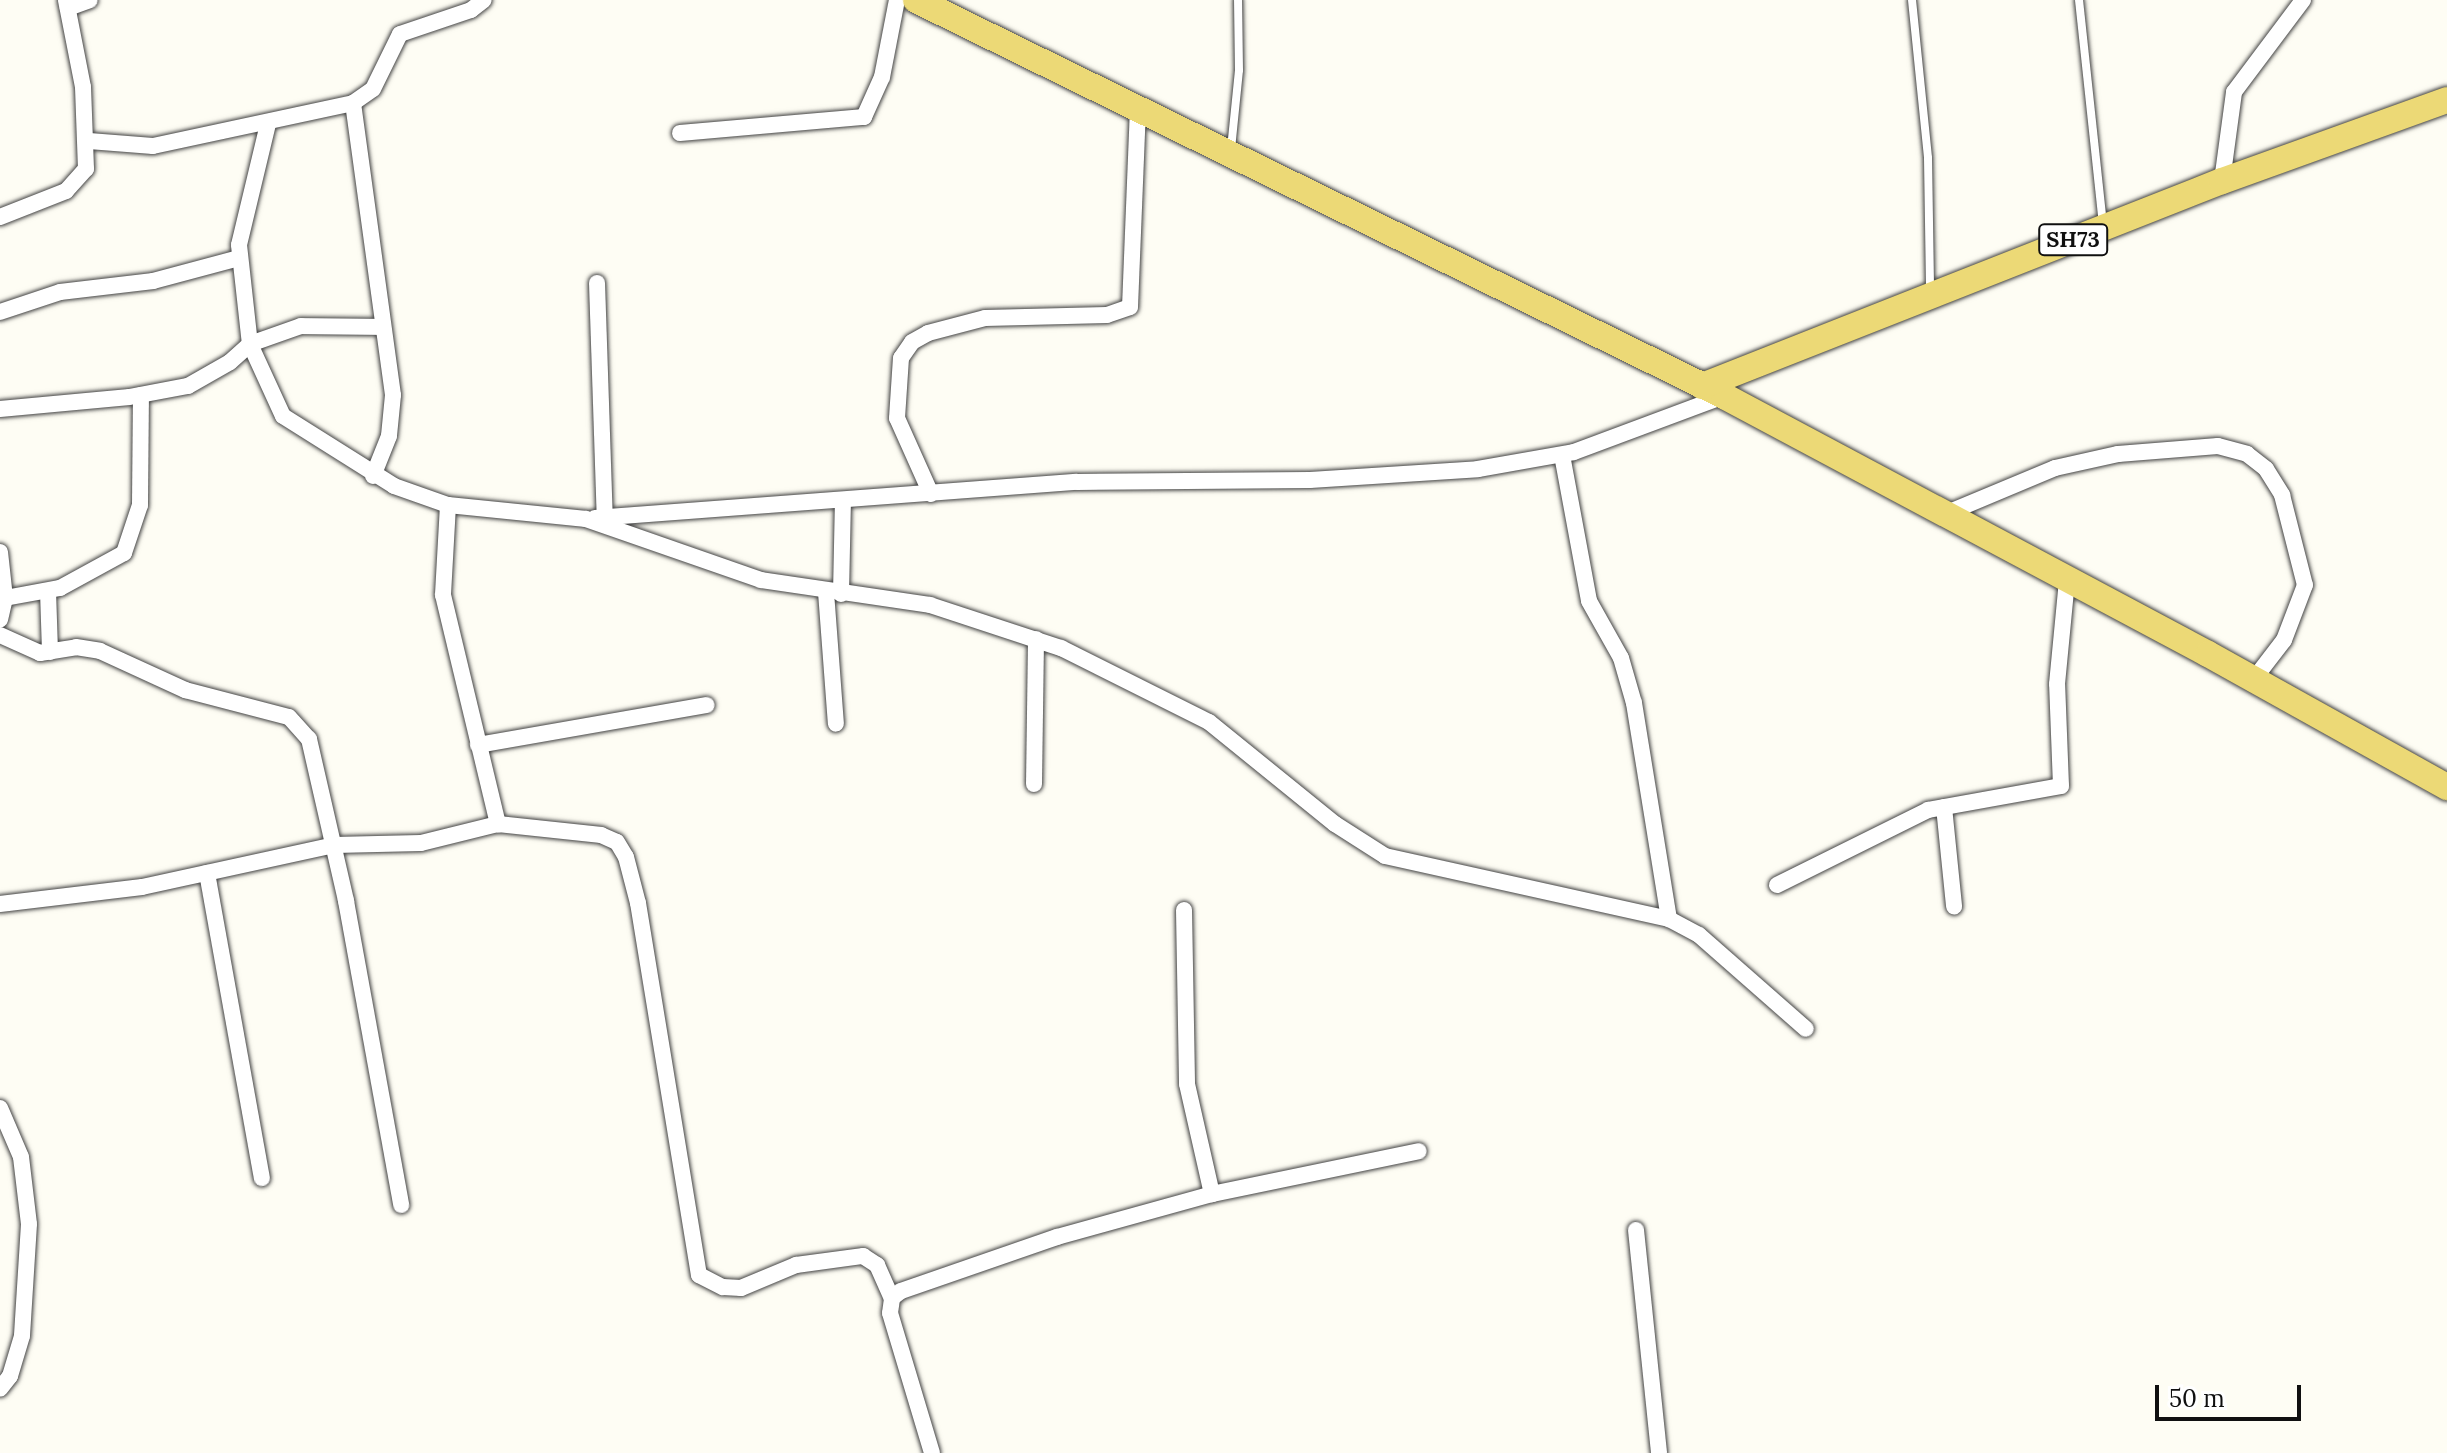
<!DOCTYPE html>
<style>
body{margin:0}
#map{position:relative;width:2447px;height:1453px;overflow:hidden;background:#fefdf4;font-family:Lora,serif}
div>[style]{position:absolute}
.roads{filter:drop-shadow(0 0 2px #434343) drop-shadow(0 0 2px #434343)}
.service>*{height:8px;margin:-4px;padding:0 4px;transform-origin:4px;border-radius:4px;background:#fff}
.minor>*{height:16px;margin:-8px;padding:0 8px;transform-origin:8px;border-radius:8px;background:#fff}
.primary>*{height:26px;margin:-13px;padding:0 13px;transform-origin:13px;border-radius:13px;background:#ecd976}
span{translate:-50% -50%;white-space:nowrap;text-align:center;line-height:1.15;-webkit-text-stroke:8px #fff;paint-order:stroke}
.shield-label span{padding:2px 6px;background:#fff;border:2px solid;border-radius:6px;-webkit-text-stroke-width:0}
.shield-label{font-size:22px;color:#101010;font-weight:700}
.scale{position:absolute;left:2155px;top:1385px;width:146px;height:36px;box-sizing:border-box;border:4px solid #101010;border-top:0;padding-left:10px;font-size:24px;line-height:28px;white-space:nowrap;color:#101010;-webkit-text-stroke:6px #fff;paint-order:stroke}
</style>
<div id="map">
<div class="roads">
<div class="service">
<i style="left:1912px;top:0;width:159px;rotate:84.2deg"></i>
<i style="left:1928px;top:158px;width:132px;rotate:89.1deg"></i>
<i style="left:2079px;top:0;width:225px;rotate:83.9deg"></i>
<i style="left:1231px;top:149px;width:79px;rotate:-84.2deg"></i>
<i style="left:1239px;top:70px;width:70px;rotate:-90.8deg"></i>
</div>
<div class="minor">
<i style="left:68px;top:8px;width:23px;rotate:-20deg"></i>
<i style="left:353px;top:103px;width:295px;rotate:82.2deg"></i>
<i style="left:393px;top:395px;width:41px;rotate:95.6deg"></i>
<i style="left:389px;top:436px;width:43px;rotate:111.8deg"></i>
<i style="left:268px;top:124px;width:124px;rotate:103.5deg"></i>
<i style="left:239px;top:245px;width:100px;rotate:83.7deg"></i>
<i style="left:250px;top:344px;width:54px;rotate:-19.4deg"></i>
<i style="left:301px;top:326px;width:80px;rotate:0.7deg"></i>
<i style="left:680px;top:133px;width:185px;rotate:-5deg"></i>
<i style="left:864px;top:117px;width:44px;rotate:-65.8deg"></i>
<i style="left:882px;top:77px;width:78px;rotate:-79deg"></i>
<i style="left:89px;top:141px;width:64px;rotate:4.5deg"></i>
<i style="left:153px;top:146px;width:205px;rotate:-12.1deg"></i>
<i style="left:353px;top:103px;width:24px;rotate:-35deg"></i>
<i style="left:373px;top:89px;width:61px;rotate:-63.9deg"></i>
<i style="left:400px;top:34px;width:75px;rotate:-18.7deg"></i>
<i style="left:471px;top:10px;width:16px;rotate:-38deg"></i>
<i style="left:2222px;top:181px;width:90px;rotate:-82.3deg"></i>
<i style="left:2234px;top:92px;width:115px;rotate:-53.1deg"></i>
<i style="left:0;top:217px;width:71px;rotate:-21.5deg"></i>
<i style="left:66px;top:191px;width:30px;rotate:-48deg"></i>
<i style="left:86px;top:169px;width:82px;rotate:-92.1deg"></i>
<i style="left:83px;top:87px;width:89px;rotate:-101.1deg"></i>
<i style="left:597px;top:283px;width:235px;rotate:88.1deg"></i>
<i style="left:0;top:312px;width:63px;rotate:-18.4deg"></i>
<i style="left:60px;top:292px;width:94px;rotate:-6.7deg"></i>
<i style="left:153px;top:281px;width:89px;rotate:-15deg"></i>
<i style="left:0;top:409px;width:130px;rotate:-5.3deg"></i>
<i style="left:129px;top:397px;width:60px;rotate:-10.6deg"></i>
<i style="left:188px;top:386px;width:48px;rotate:-29.7deg"></i>
<i style="left:230px;top:362px;width:27px;rotate:-42deg"></i>
<i style="left:250px;top:344px;width:79px;rotate:65.4deg"></i>
<i style="left:283px;top:416px;width:131px;rotate:32.2deg"></i>
<i style="left:394px;top:486px;width:57px;rotate:19.4deg"></i>
<i style="left:448px;top:505px;width:139px;rotate:5.8deg"></i>
<i style="left:586px;top:519px;width:185px;rotate:19.2deg"></i>
<i style="left:761px;top:580px;width:171px;rotate:8.4deg"></i>
<i style="left:930px;top:605px;width:138px;rotate:18.2deg"></i>
<i style="left:1061px;top:648px;width:165px;rotate:26.6deg"></i>
<i style="left:1209px;top:722px;width:162px;rotate:39deg"></i>
<i style="left:1335px;top:824px;width:59px;rotate:32.6deg"></i>
<i style="left:1385px;top:856px;width:291px;rotate:12.5deg"></i>
<i style="left:1669px;top:919px;width:34px;rotate:28deg"></i>
<i style="left:1699px;top:935px;width:142px;rotate:41.3deg"></i>
<i style="left:1562px;top:455px;width:148px;rotate:79.5deg"></i>
<i style="left:1589px;top:601px;width:65px;rotate:60.7deg"></i>
<i style="left:1621px;top:658px;width:47px;rotate:73.9deg"></i>
<i style="left:1634px;top:703px;width:219px;rotate:80.8deg"></i>
<i style="left:931px;top:494px;width:83px;rotate:-114.1deg"></i>
<i style="left:897px;top:418px;width:60px;rotate:-86.2deg"></i>
<i style="left:901px;top:358px;width:19px;rotate:-55deg"></i>
<i style="left:912px;top:342px;width:18px;rotate:-29deg"></i>
<i style="left:928px;top:333px;width:59px;rotate:-14.7deg"></i>
<i style="left:985px;top:318px;width:122px;rotate:-1.4deg"></i>
<i style="left:1107px;top:315px;width:24px;rotate:-19deg"></i>
<i style="left:1130px;top:307px;width:198px;rotate:-87.7deg"></i>
<i style="left:448px;top:505px;width:90px;rotate:93.2deg"></i>
<i style="left:443px;top:595px;width:236px;rotate:76.5deg"></i>
<i style="left:1945px;top:514px;width:119px;rotate:-22.7deg"></i>
<i style="left:2055px;top:468px;width:65px;rotate:-12.5deg"></i>
<i style="left:2118px;top:454px;width:100px;rotate:-4.6deg"></i>
<i style="left:2218px;top:446px;width:30px;rotate:15deg"></i>
<i style="left:2247px;top:454px;width:24px;rotate:38deg"></i>
<i style="left:2266px;top:469px;width:31px;rotate:58deg"></i>
<i style="left:2282px;top:495px;width:93px;rotate:75.7deg"></i>
<i style="left:2305px;top:585px;width:59px;rotate:110.9deg"></i>
<i style="left:2284px;top:640px;width:49px;rotate:127.6deg"></i>
<i style="left:595px;top:518px;width:483px;rotate:-4.3deg"></i>
<i style="left:1077px;top:482px;width:233px;rotate:-0.5deg"></i>
<i style="left:1310px;top:480px;width:168px;rotate:-3.7deg"></i>
<i style="left:1478px;top:469px;width:97px;rotate:-10deg"></i>
<i style="left:1574px;top:452px;width:160px;rotate:-20.5deg"></i>
<i style="left:0;top:552px;width:46px;rotate:83.8deg"></i>
<i style="left:5px;top:598px;width:22px;rotate:103deg"></i>
<i style="left:48px;top:591px;width:61px;rotate:88.1deg"></i>
<i style="left:826px;top:592px;width:132px;rotate:85.7deg"></i>
<i style="left:841px;top:594px;width:92px;rotate:-88.8deg"></i>
<i style="left:5px;top:598px;width:56px;rotate:-10.3deg"></i>
<i style="left:60px;top:588px;width:73px;rotate:-28.7deg"></i>
<i style="left:124px;top:553px;width:51px;rotate:-71.6deg"></i>
<i style="left:140px;top:505px;width:110px;rotate:-89.5deg"></i>
<i style="left:0;top:635px;width:44px;rotate:24.2deg"></i>
<i style="left:40px;top:653px;width:36px;rotate:-9deg"></i>
<i style="left:76px;top:647px;width:24px;rotate:9deg"></i>
<i style="left:100px;top:651px;width:94px;rotate:24.6deg"></i>
<i style="left:185px;top:690px;width:107px;rotate:14.6deg"></i>
<i style="left:289px;top:717px;width:30px;rotate:48deg"></i>
<i style="left:309px;top:739px;width:166px;rotate:77.1deg"></i>
<i style="left:346px;top:901px;width:309px;rotate:79.7deg"></i>
<i style="left:478px;top:745px;width:232px;rotate:-9.9deg"></i>
<i style="left:1034px;top:784px;width:145px;rotate:-89.2deg"></i>
<i style="left:1944px;top:807px;width:100px;rotate:84.2deg"></i>
<i style="left:207px;top:873px;width:310px;rotate:79.8deg"></i>
<i style="left:1777px;top:885px;width:169px;rotate:-26.4deg"></i>
<i style="left:1928px;top:810px;width:135px;rotate:-10.2deg"></i>
<i style="left:2061px;top:786px;width:102px;rotate:-92.2deg"></i>
<i style="left:2057px;top:684px;width:104px;rotate:-84.5deg"></i>
<i style="left:0;top:904px;width:143px;rotate:-6.8deg"></i>
<i style="left:142px;top:887px;width:197px;rotate:-12.3deg"></i>
<i style="left:334px;top:845px;width:87px;rotate:-1.3deg"></i>
<i style="left:421px;top:843px;width:79px;rotate:-13.9deg"></i>
<i style="left:498px;top:824px;width:104px;rotate:6.1deg"></i>
<i style="left:601px;top:835px;width:17px;rotate:24deg"></i>
<i style="left:617px;top:842px;width:17px;rotate:59deg"></i>
<i style="left:626px;top:857px;width:48px;rotate:75.4deg"></i>
<i style="left:638px;top:903px;width:377px;rotate:80.7deg"></i>
<i style="left:699px;top:1275px;width:27px;rotate:27deg"></i>
<i style="left:723px;top:1287px;width:18px;rotate:3deg"></i>
<i style="left:741px;top:1288px;width:60px;rotate:-22.7deg"></i>
<i style="left:796px;top:1265px;width:68px;rotate:-7.7deg"></i>
<i style="left:863px;top:1256px;width:17px;rotate:33deg"></i>
<i style="left:877px;top:1265px;width:36px;rotate:66deg"></i>
<i style="left:1184px;top:910px;width:174px;rotate:89deg"></i>
<i style="left:1187px;top:1084px;width:113px;rotate:77.2deg"></i>
<i style="left:0;top:1108px;width:53px;rotate:66.8deg"></i>
<i style="left:21px;top:1157px;width:67px;rotate:83.2deg"></i>
<i style="left:29px;top:1224px;width:112px;rotate:93.6deg"></i>
<i style="left:22px;top:1336px;width:42px;rotate:106.7deg"></i>
<i style="left:10px;top:1376px;width:16px;rotate:128deg"></i>
<i style="left:1636px;top:1230px;width:224px;rotate:84.1deg"></i>
<i style="left:932px;top:1453px;width:146px;rotate:-106.7deg"></i>
<i style="left:890px;top:1313px;width:15px;rotate:-82deg"></i>
<i style="left:892px;top:1298px;width:11px;rotate:-38deg"></i>
<i style="left:901px;top:1291px;width:165px;rotate:-19.1deg"></i>
<i style="left:1057px;top:1237px;width:161px;rotate:-15.5deg"></i>
<i style="left:1212px;top:1194px;width:211px;rotate:-11.7deg"></i>
</div>
<div class="primary">
<i style="left:916px;top:0;width:900px;rotate:26.11deg"></i>
<i style="left:1724px;top:396px;width:548px;rotate:28.06deg"></i>
<i style="left:2208px;top:654px;width:274px;rotate:29.1deg"></i>
<i style="left:1702px;top:386px;width:559px;rotate:-21.52deg"></i>
<i style="left:2222px;top:181px;width:239px;rotate:-19.8deg"></i>
</div>
</div>
<div class="shield-label">
<span style="left:2073px;top:240px">SH73</span>
</div>
<div class="scale">50 m</div>
</div>
